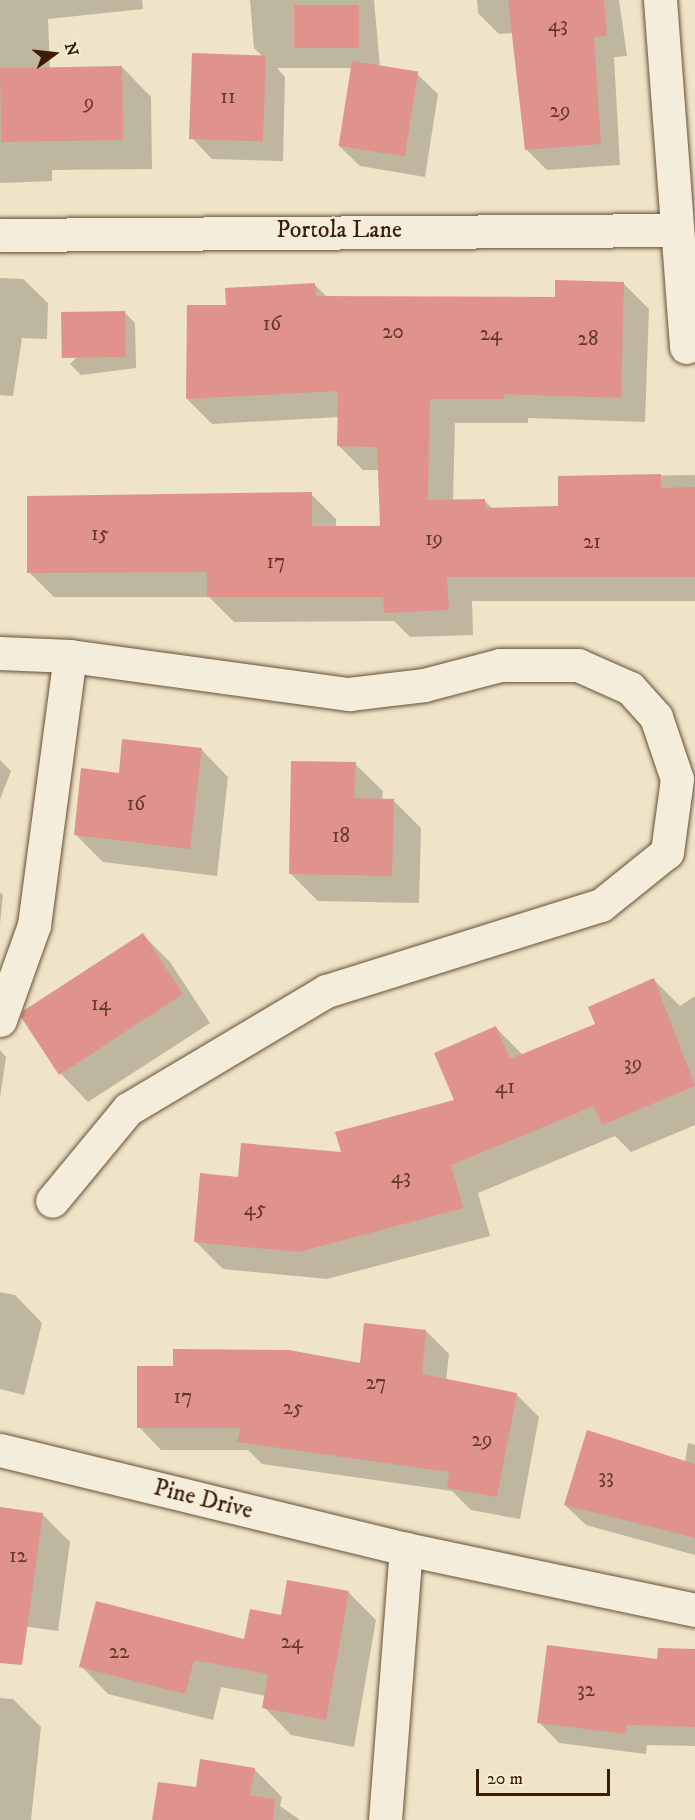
<!DOCTYPE html>
<style>
body{margin:0}
#map{position:relative;width:695px;height:1820px;overflow:hidden;background:#efe4c7;font-family:"IM FELL DW Pica",serif}
div>[style]{position:absolute}
.shadow>*{inset:0;background:#0003}
.building>*{inset:0;background:#e0938c;transform-origin:0 0}
.roads{filter:drop-shadow(0 0 2px #695035) drop-shadow(0 0 2px #695035)}
.minor>*{height:33px;margin:-16.5px;padding:0 16.5px;transform-origin:16.5px;border-radius:16.5px;background:#f5eddb}
span{translate:-50% -50%;white-space:nowrap;text-align:center;line-height:1.15;-webkit-text-stroke:4.5px #f5eddb;paint-order:stroke}
.number-label{font-size:21px;color:#653b26}
.number-label span{-webkit-text-stroke-width:0}
.street-label{font-size:24px;color:#3c1e04}
.north{position:absolute;left:24px;top:24px;width:60px;height:60px;-webkit-text-stroke:4px #f5eddb;paint-order:stroke;rotate:75deg;font-size:16px;font-weight:700;line-height:24px;text-align:center;color:#3c1e04}
.north::after{content:'';display:block;margin:auto;width:21px;height:27px;background:#3c1e04;clip-path:polygon(50% 0,100% 100%,50% 72%,0 100%)}
.scale{position:absolute;left:476px;top:1769px;width:134px;height:27px;box-sizing:border-box;border:3px solid #3c1e04;border-top:0;padding-left:8px;font-size:18px;line-height:21px;white-space:nowrap;color:#3c1e04;-webkit-text-stroke:4px #f5eddb;paint-order:stroke}
</style>
<div id="map">
<div class="shadow">
<i style="clip-path:polygon(0 0,142px 0,143px 9px,48px 19px,50px 68px,122px 67px,151px 97px,152px 169px,52px 170px,52px 181px,0 183px)"></i>
<i style="clip-path:polygon(250px 0,374px 0,380px 67px,417px 74px,438px 94px,425px 177px,360px 166px,339px 146px,352px 68px,277px 68px,285px 77px,283px 161px,212px 159px,192px 138px,262px 56px,254px 48px)"></i>
<i style="clip-path:polygon(477px 0,619px 0,627px 56px,614px 57px,620px 165px,547px 170px,526px 149px,513px 33px,499px 34px,478px 13px)"></i>
<i style="clip-path:polygon(0 278px,23px 279px,48px 303px,47px 339px,22px 338px,13px 396px,0 395px)"></i>
<i style="clip-path:polygon(624px 284px,649px 309px,645px 422px,528px 418px,528px 423px,455px 423px,453px 501px,484px 500px,493px 509px,560px 508px,559px 477px,695px 475px,695px 601px,472px 601px,473px 635px,410px 637px,394px 621px,234px 622px,209px 597px,54px 597px,29px 572px,311px 494px,336px 519px,336px 527px,382px 528px,380px 470px,363px 470px,338px 445px,339px 417px,212px 424px,187px 399px,228px 306px,315px 285px,328px 298px,556px 299px)"></i>
<i style="clip-path:polygon(124px 312px,135px 323px,136px 368px,81px 375px,70px 364px)"></i>
<i style="clip-path:polygon(201px 749px,228px 777px,217px 876px,103px 862px,75px 834px,120px 774px)"></i>
<i style="clip-path:polygon(0 760px,11px 771px,0 799px)"></i>
<i style="clip-path:polygon(355px 764px,383px 791px,382px 800px,393px 800px,421px 828px,419px 903px,318px 901px,290px 873px)"></i>
<i style="clip-path:polygon(0 892px,3px 895px,0 924px)"></i>
<i style="clip-path:polygon(143px 935px,170px 962px,210px 1023px,88px 1102px,61px 1074px,23px 1017px)"></i>
<i style="clip-path:polygon(654px 980px,680px 1006px,695px 996px,695px 1125px,631px 1152px,615px 1136px,478px 1193px,490px 1236px,327px 1279px,223px 1269px,195px 1241px,240px 1178px,343px 1154px,456px 1101px,496px 1028px,523px 1055px,597px 1024px)"></i>
<i style="clip-path:polygon(0 1050px,6px 1057px,0 1098px)"></i>
<i style="clip-path:polygon(0 1292px,15px 1295px,42px 1323px,24px 1395px,0 1389px)"></i>
<i style="clip-path:polygon(426px 1331px,449px 1354px,446px 1381px,516px 1394px,539px 1417px,520px 1519px,471px 1510px,452px 1491px,262px 1464px,248px 1450px,161px 1450px,139px 1427px,361px 1365px)"></i>
<i style="clip-path:polygon(688px 1443px,695px 1445px,695px 1555px,586px 1525px,565px 1505px,685px 1462px)"></i>
<i style="clip-path:polygon(0 1509px,42px 1514px,70px 1542px,58px 1631px,0 1623px)"></i>
<i style="clip-path:polygon(349px 1593px,376px 1620px,354px 1747px,291px 1735px,264px 1707px,266px 1696px,221px 1687px,213px 1720px,108px 1694px,81px 1666px,246px 1641px,282px 1616px)"></i>
<i style="clip-path:polygon(695px 1650px,695px 1746px,647px 1745px,646px 1754px,559px 1743px,539px 1722px,659px 1660px)"></i>
<i style="clip-path:polygon(0 1698px,13px 1699px,41px 1727px,31px 1820px,0 1820px)"></i>
<i style="clip-path:polygon(254px 1769px,282px 1797px,280px 1806px,300px 1820px,153px 1820px,197px 1789px)"></i>
</div>
<div class="building">
<i style="clip-path:polygon(508px 0,604px 0,607px 36px,594px 37px,601px 144px,525px 150px)"></i>
<i style="left:294px;top:5px;width:65px;height:43px"></i>
<i style="left:192px;top:53px;width:74px;height:86px;rotate:2deg"></i>
<i style="left:352px;top:61px;width:67px;height:86px;rotate:9deg"></i>
<i style="left:122px;top:66px;width:74px;height:122px;rotate:89deg"></i>
<i style="clip-path:polygon(555px 280px,624px 282px,621px 398px,504px 394px,504px 399px,430px 399px,428px 500px,485px 499px,485px 508px,558px 506px,558px 476px,661px 474px,661px 488px,695px 487px,695px 577px,447px 577px,449px 610px,384px 613px,383px 597px,207px 597px,207px 572px,27px 573px,27px 496px,312px 492px,312px 526px,380px 526px,377px 447px,337px 446px,338px 391px,186px 399px,187px 305px,226px 305px,225px 288px,315px 283px,316px 296px,555px 297px)"></i>
<i style="left:125px;top:311px;width:46px;height:64px;rotate:89deg"></i>
<i style="clip-path:polygon(122px 739px,202px 748px,190px 849px,74px 835px,81px 768px,119px 773px)"></i>
<i style="clip-path:polygon(291px 761px,356px 762px,354px 798px,394px 799px,392px 876px,289px 874px)"></i>
<i style="clip-path:polygon(143px 933px,183px 994px,59px 1075px,21px 1017px,23px 1011px)"></i>
<i style="clip-path:polygon(654px 978px,695px 1086px,602px 1125px,594px 1106px,451px 1165px,463px 1208px,299px 1252px,194px 1242px,200px 1173px,238px 1177px,241px 1143px,341px 1152px,335px 1132px,454px 1100px,434px 1053px,496px 1026px,510px 1059px,595px 1024px,588px 1007px)"></i>
<i style="clip-path:polygon(364px 1323px,426px 1330px,422px 1374px,517px 1393px,497px 1497px,447px 1488px,449px 1472px,237px 1442px,240px 1428px,137px 1428px,137px 1366px,173px 1366px,173px 1349px,289px 1350px,360px 1363px)"></i>
<i style="clip-path:polygon(587px 1430px,695px 1464px,695px 1538px,564px 1505px)"></i>
<i style="clip-path:polygon(0 1507px,43px 1513px,22px 1665px,0 1663px)"></i>
<i style="clip-path:polygon(287px 1580px,349px 1591px,326px 1720px,262px 1708px,268px 1674px,194px 1660px,185px 1694px,79px 1667px,96px 1601px,244px 1639px,250px 1609px,281px 1615px)"></i>
<i style="clip-path:polygon(547px 1645px,657px 1659px,658px 1648px,695px 1649px,695px 1727px,627px 1725px,626px 1734px,537px 1723px)"></i>
<i style="clip-path:polygon(200px 1759px,255px 1768px,250px 1795px,275px 1799px,273px 1820px,152px 1820px,158px 1782px,196px 1787px)"></i>
</div>
<div class="roads">
<div class="minor">
<i style="left:660px;top:0;width:348px;rotate:85.7deg"></i>
<i style="left:0;top:235px;width:677px;rotate:-0.42deg"></i>
<i style="left:0;top:653px;width:70px;rotate:2.5deg"></i>
<i style="left:70px;top:656px;width:282px;rotate:7.8deg"></i>
<i style="left:349px;top:694px;width:76px;rotate:-6.8deg"></i>
<i style="left:424px;top:685px;width:79px;rotate:-14.7deg"></i>
<i style="left:500px;top:665px;width:78px"></i>
<i style="left:578px;top:665px;width:57px;rotate:23.9deg"></i>
<i style="left:630px;top:688px;width:39px;rotate:48deg"></i>
<i style="left:656px;top:717px;width:65px;rotate:71.3deg"></i>
<i style="left:677px;top:779px;width:74px;rotate:97.8deg"></i>
<i style="left:667px;top:852px;width:85px;rotate:141.2deg"></i>
<i style="left:601px;top:905px;width:288px;rotate:162.6deg"></i>
<i style="left:326px;top:991px;width:230px;rotate:149.2deg"></i>
<i style="left:128px;top:1109px;width:119px;rotate:129.6deg"></i>
<i style="left:0;top:1020px;width:101px;rotate:-70.3deg"></i>
<i style="left:34px;top:925px;width:271px;rotate:-82.4deg"></i>
<i style="left:0;top:1450px;width:418px;rotate:13.7deg"></i>
<i style="left:406px;top:1549px;width:295px;rotate:11.9deg"></i>
<i style="left:385px;top:1820px;width:272px;rotate:-85.6deg"></i>
</div>
</div>
<div class="number-label">
<span style="left:558px;top:25px">43</span>
<span style="left:228px;top:97px">11</span>
<span style="left:89px;top:103px">9</span>
<span style="left:560px;top:111px">29</span>
<span style="left:272px;top:324px">16</span>
<span style="left:393px;top:332px">20</span>
<span style="left:491px;top:334px">24</span>
<span style="left:588px;top:339px">28</span>
<span style="left:100px;top:534px">15</span>
<span style="left:434px;top:539px">19</span>
<span style="left:592px;top:542px">21</span>
<span style="left:276px;top:562px">17</span>
<span style="left:136px;top:804px">16</span>
<span style="left:341px;top:836px">18</span>
<span style="left:101px;top:1004px">14</span>
<span style="left:633px;top:1064px">39</span>
<span style="left:505px;top:1087px">41</span>
<span style="left:401px;top:1177px">43</span>
<span style="left:255px;top:1209px">45</span>
<span style="left:376px;top:1383px">27</span>
<span style="left:183px;top:1397px">17</span>
<span style="left:293px;top:1408px">25</span>
<span style="left:482px;top:1440px">29</span>
<span style="left:606px;top:1477px">33</span>
<span style="left:18px;top:1556px">12</span>
<span style="left:292px;top:1642px">24</span>
<span style="left:119px;top:1652px">22</span>
<span style="left:586px;top:1690px">32</span>
</div>
<div class="street-label">
<span style="left:339px;top:231px">Portola Lane</span>
<span style="left:203px;top:1500px;rotate:14deg">Pine Drive</span>
</div>
<div class="north">N</div>
<div class="scale">20 m</div>
</div>
